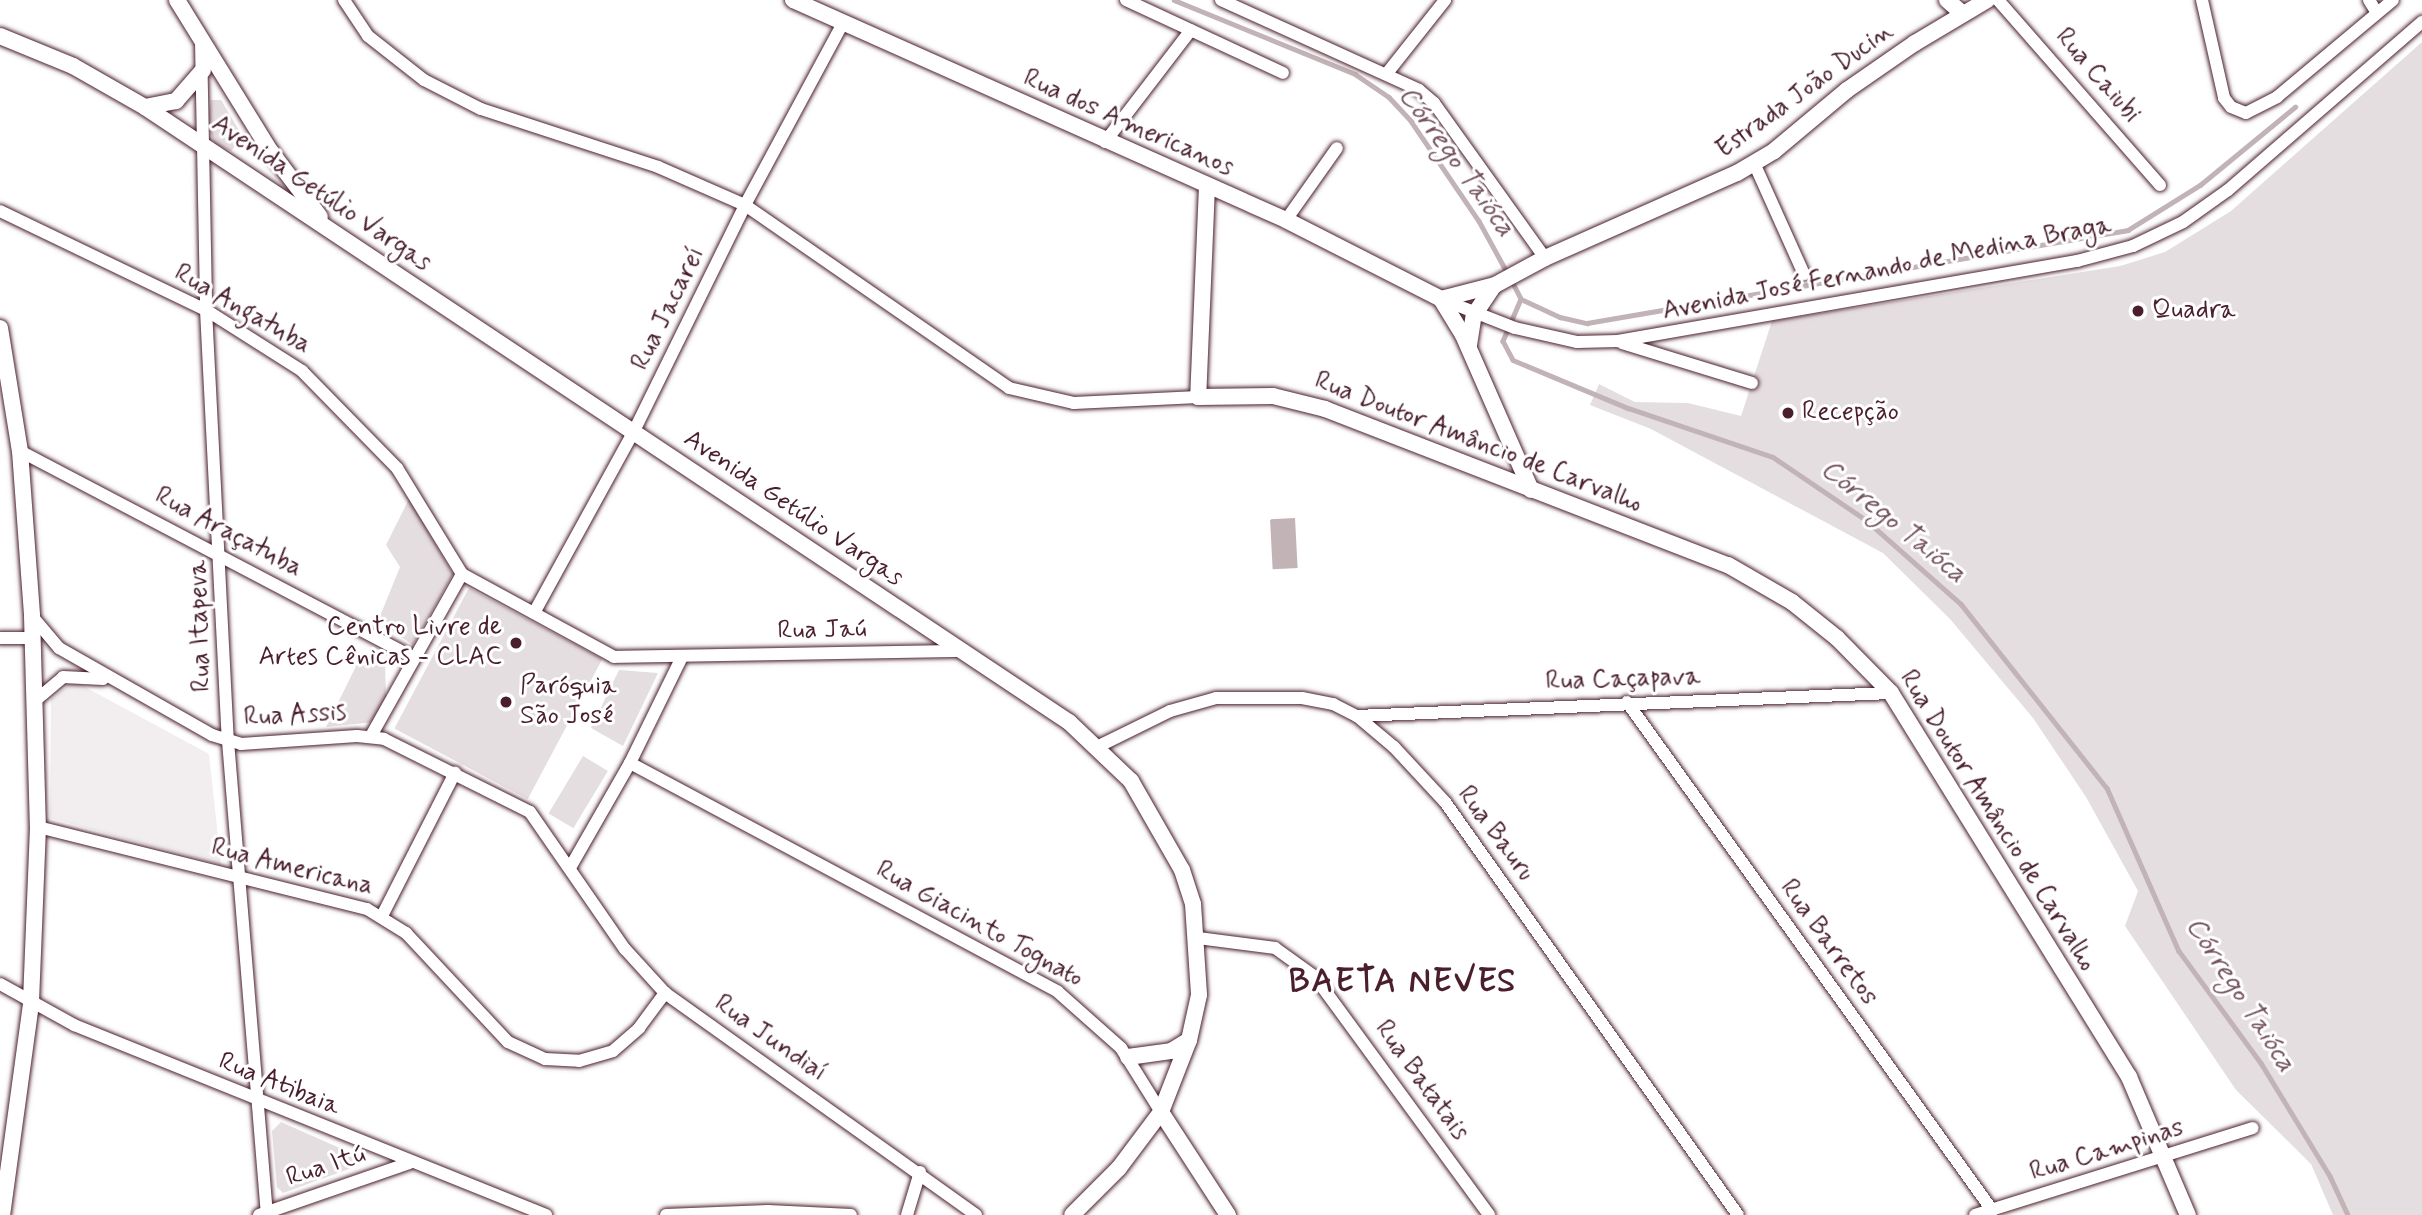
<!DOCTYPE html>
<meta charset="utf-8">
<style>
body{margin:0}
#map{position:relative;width:2422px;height:1215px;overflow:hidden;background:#fff;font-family:Mynerve,sans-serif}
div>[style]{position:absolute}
.built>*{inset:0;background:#f2eeef}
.green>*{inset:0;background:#e5dee0;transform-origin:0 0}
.water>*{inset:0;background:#c1b3b6;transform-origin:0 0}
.stream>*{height:4.5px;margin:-2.25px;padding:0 2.25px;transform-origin:2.25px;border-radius:2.25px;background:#c1b3b6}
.roads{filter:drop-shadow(0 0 2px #4a1f2b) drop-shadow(0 0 2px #4a1f2b)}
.minor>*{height:12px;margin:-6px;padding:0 6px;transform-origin:6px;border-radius:6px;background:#fff}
.tertiary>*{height:16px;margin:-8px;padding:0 8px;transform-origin:8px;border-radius:8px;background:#fff}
.dots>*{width:19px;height:19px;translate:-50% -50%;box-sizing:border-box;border:4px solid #fff;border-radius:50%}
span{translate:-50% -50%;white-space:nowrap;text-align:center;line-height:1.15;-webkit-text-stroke:6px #fff;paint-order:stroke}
.street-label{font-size:26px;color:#4a1f2b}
.poi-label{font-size:26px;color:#4a1f2b}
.left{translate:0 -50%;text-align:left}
.right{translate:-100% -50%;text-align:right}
.water-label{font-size:28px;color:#74535c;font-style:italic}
.district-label{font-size:33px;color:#4a1f2b;font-weight:700;letter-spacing:2px}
</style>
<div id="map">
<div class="built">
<i style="clip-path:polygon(74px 681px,209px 754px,221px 865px,50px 818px,51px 699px)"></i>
</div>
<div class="green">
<i style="clip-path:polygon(2422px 42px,2422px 1215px,2333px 1215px,2311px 1164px,2236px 1090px,2125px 926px,2138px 891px,2086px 797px,2033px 718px,1950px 619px,1883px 553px,1651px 429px,1590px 405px,1599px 384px,1635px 402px,1688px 403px,1741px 416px,1772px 321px,2120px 266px,2165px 252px,2231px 211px)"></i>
<i style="clip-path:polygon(211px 100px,221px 100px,243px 137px,231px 151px,215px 144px,207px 124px)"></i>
<i style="clip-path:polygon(409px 499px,453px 574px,413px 645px,378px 621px,400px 567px,386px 545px)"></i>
<i style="left:469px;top:588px;width:151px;height:159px;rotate:28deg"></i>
<i style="clip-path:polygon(363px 652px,385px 663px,386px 698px,374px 722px,326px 727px)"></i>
<i style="clip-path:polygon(619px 670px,658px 673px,623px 746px,591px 728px)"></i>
<i style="left:583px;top:756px;width:29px;height:67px;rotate:31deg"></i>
<i style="clip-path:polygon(281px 1122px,360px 1157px,357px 1166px,283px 1193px,277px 1187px,272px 1131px)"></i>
</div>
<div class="water">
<i style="left:1295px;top:518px;width:50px;height:25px;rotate:87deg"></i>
</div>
<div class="stream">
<i style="left:1174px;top:0;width:196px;rotate:22.2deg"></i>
<i style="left:1355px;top:74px;width:41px;rotate:34.1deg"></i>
<i style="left:1389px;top:97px;width:33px;rotate:47deg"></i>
<i style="left:1411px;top:121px;width:121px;rotate:55.8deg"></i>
<i style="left:1479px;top:221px;width:60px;rotate:61.3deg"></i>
<i style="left:1512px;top:281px;width:20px;rotate:63deg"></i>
<i style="left:1521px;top:299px;width:46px;rotate:113.2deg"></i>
<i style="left:1503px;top:341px;width:21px;rotate:62deg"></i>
<i style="left:1513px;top:360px;width:125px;rotate:22.7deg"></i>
<i style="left:1628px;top:408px;width:153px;rotate:18.7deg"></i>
<i style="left:1773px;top:457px;width:112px;rotate:34.1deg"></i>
<i style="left:1866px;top:520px;width:127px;rotate:41.5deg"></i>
<i style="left:1961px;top:604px;width:235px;rotate:51.6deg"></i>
<i style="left:2107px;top:788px;width:178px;rotate:66.2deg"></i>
<i style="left:2179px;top:951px;width:139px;rotate:53.8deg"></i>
<i style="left:2261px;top:1063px;width:132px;rotate:58.6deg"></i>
<i style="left:2330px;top:1176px;width:43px;rotate:65.2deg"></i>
<i style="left:1521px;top:299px;width:43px;rotate:24.8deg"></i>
<i style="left:1560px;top:317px;width:28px;rotate:13deg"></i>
<i style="left:1587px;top:323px;width:549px;rotate:-9.75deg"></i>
<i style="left:2128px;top:230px;width:85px;rotate:-32deg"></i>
<i style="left:2200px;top:185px;width:123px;rotate:-39.4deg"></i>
</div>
<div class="roads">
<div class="minor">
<i style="left:344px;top:0;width:43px;rotate:56.3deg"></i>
<i style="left:368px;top:36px;width:71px;rotate:38.2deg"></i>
<i style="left:424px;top:80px;width:64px;rotate:27deg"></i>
<i style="left:481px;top:109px;width:186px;rotate:18.1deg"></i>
<i style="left:658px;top:167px;width:95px;rotate:23.6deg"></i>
<i style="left:745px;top:205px;width:321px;rotate:34.7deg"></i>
<i style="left:1009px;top:388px;width:67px;rotate:13deg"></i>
<i style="left:1074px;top:403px;width:124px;rotate:-2.8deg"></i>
<i style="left:1126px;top:0;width:173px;rotate:24.9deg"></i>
<i style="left:1221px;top:0;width:217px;rotate:24.4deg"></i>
<i style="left:1419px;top:90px;width:20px;rotate:41deg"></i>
<i style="left:1434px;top:103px;width:191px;rotate:54.4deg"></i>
<i style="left:1998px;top:0;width:246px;rotate:48.8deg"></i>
<i style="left:2202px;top:0;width:100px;rotate:77.3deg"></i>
<i style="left:2224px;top:98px;width:11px;rotate:52deg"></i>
<i style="left:2231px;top:107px;width:16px;rotate:22deg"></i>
<i style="left:2246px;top:113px;width:35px;rotate:-27deg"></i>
<i style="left:2277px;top:97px;width:151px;rotate:-39.9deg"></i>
<i style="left:2369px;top:0;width:15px;rotate:58deg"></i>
<i style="left:201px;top:41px;width:269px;rotate:88.9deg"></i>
<i style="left:206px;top:310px;width:432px;rotate:87.1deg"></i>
<i style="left:228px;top:741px;width:472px;rotate:85.3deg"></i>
<i style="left:1388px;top:72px;width:92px;rotate:-51.6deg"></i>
<i style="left:1105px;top:142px;width:141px;rotate:-52.5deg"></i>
<i style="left:1754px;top:163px;width:122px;rotate:65.8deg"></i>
<i style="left:0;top:211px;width:229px;rotate:25.7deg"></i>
<i style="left:206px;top:310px;width:114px;rotate:32.4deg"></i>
<i style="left:302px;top:371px;width:136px;rotate:45.6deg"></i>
<i style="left:397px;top:468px;width:124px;rotate:58.5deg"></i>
<i style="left:1286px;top:220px;width:88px;rotate:-54.7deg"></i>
<i style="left:1441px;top:299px;width:79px;rotate:21.4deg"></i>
<i style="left:1515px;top:328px;width:64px;rotate:12.7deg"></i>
<i style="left:1577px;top:342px;width:41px;rotate:-1.4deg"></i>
<i style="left:1618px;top:341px;width:466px;rotate:-9.9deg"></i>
<i style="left:2077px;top:261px;width:58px;rotate:-15deg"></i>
<i style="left:2133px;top:246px;width:55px;rotate:-25.6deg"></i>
<i style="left:2183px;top:222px;width:55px;rotate:-35.4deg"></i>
<i style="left:2228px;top:190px;width:257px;rotate:-40.9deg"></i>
<i style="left:1622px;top:343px;width:136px;rotate:17.1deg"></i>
<i style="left:20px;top:451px;width:445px;rotate:27.7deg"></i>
<i style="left:462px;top:574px;width:173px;rotate:28.6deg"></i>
<i style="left:614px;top:657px;width:348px;rotate:-1deg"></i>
<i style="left:534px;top:613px;width:208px;rotate:-61.2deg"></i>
<i style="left:634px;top:431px;width:252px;rotate:-63.8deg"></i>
<i style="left:745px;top:205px;width:207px;rotate:-61.7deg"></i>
<i style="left:32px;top:616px;width:42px;rotate:49.8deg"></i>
<i style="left:59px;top:648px;width:176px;rotate:29.6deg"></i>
<i style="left:212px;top:735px;width:30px;rotate:17deg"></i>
<i style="left:241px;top:744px;width:116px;rotate:-3.9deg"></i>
<i style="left:357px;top:736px;width:27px;rotate:6deg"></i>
<i style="left:384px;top:739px;width:163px;rotate:26.6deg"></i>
<i style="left:530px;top:812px;width:167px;rotate:55.3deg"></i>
<i style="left:625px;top:949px;width:59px;rotate:47.7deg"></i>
<i style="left:665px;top:993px;width:382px;rotate:35.5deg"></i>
<i style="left:0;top:638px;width:32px"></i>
<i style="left:36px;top:700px;width:35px;rotate:-40deg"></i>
<i style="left:63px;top:677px;width:40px;rotate:2.9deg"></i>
<i style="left:1627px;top:702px;width:626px;rotate:54.3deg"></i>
<i style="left:1357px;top:716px;width:534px;rotate:-2.47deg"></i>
<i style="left:371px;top:736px;width:186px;rotate:-60.7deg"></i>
<i style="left:1099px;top:746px;width:79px;rotate:-26.2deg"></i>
<i style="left:1170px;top:711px;width:48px;rotate:-15.8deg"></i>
<i style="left:1216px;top:698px;width:86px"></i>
<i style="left:1302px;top:698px;width:32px;rotate:11deg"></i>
<i style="left:1333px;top:704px;width:27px;rotate:27deg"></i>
<i style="left:1357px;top:716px;width:48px;rotate:40deg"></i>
<i style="left:1394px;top:747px;width:75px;rotate:47.2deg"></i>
<i style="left:1445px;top:802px;width:506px;rotate:54.65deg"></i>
<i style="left:630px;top:763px;width:485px;rotate:28.1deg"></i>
<i style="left:1058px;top:992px;width:84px;rotate:41.6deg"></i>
<i style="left:1121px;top:1048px;width:75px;rotate:58deg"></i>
<i style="left:38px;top:827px;width:339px;rotate:14deg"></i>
<i style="left:367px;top:909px;width:46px;rotate:31.6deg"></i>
<i style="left:406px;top:933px;width:149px;rotate:46.9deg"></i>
<i style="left:508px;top:1042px;width:41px;rotate:24.7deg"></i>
<i style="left:545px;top:1059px;width:34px;rotate:3deg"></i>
<i style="left:579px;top:1061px;width:35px;rotate:-16deg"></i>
<i style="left:613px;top:1051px;width:35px;rotate:-41deg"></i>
<i style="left:639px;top:1028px;width:44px;rotate:-53.4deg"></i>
<i style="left:571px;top:866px;width:119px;rotate:-60.2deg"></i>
<i style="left:630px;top:763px;width:118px;rotate:-63.9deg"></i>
<i style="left:382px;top:916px;width:161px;rotate:-63deg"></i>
<i style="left:1198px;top:938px;width:78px;rotate:7.4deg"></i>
<i style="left:1275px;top:948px;width:49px;rotate:35.9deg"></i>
<i style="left:1315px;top:977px;width:295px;rotate:53.8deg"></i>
<i style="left:0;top:984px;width:85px;rotate:29deg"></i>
<i style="left:74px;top:1025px;width:509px;rotate:21.93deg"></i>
<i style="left:259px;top:1215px;width:159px;rotate:-19.1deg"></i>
<i style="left:666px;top:1215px;width:102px;rotate:-2.2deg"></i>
<i style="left:768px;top:1211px;width:83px;rotate:2.8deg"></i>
<i style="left:907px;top:1215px;width:45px;rotate:-73.2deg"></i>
<i style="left:1975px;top:1215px;width:291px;rotate:-17.4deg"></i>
</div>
<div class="tertiary">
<i style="left:177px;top:0;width:179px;rotate:58.3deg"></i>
<i style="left:271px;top:152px;width:81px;rotate:53deg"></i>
<i style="left:793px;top:0;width:540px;rotate:24.05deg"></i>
<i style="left:1286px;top:220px;width:174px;rotate:27deg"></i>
<i style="left:1441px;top:299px;width:42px;rotate:58.6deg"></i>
<i style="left:1463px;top:335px;width:169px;rotate:66.3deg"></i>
<i style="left:1947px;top:0;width:21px;rotate:41deg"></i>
<i style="left:0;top:36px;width:79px;rotate:22.3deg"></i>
<i style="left:73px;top:66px;width:83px;rotate:29.7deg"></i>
<i style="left:145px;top:107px;width:1110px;rotate:33.65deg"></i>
<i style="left:1069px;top:722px;width:86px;rotate:43.6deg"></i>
<i style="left:1131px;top:781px;width:103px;rotate:60.2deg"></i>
<i style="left:1182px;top:870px;width:36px;rotate:72deg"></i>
<i style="left:1193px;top:904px;width:91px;rotate:86.2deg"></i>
<i style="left:1199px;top:995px;width:46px;rotate:102.5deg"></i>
<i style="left:1189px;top:1040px;width:77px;rotate:111.3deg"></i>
<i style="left:1161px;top:1112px;width:70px;rotate:126.9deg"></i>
<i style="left:1119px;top:1168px;width:66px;rotate:135deg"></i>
<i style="left:145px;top:107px;width:32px;rotate:-11deg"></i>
<i style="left:176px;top:101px;width:41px;rotate:-48.9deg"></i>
<i style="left:1207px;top:186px;width:211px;rotate:92.4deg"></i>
<i style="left:1198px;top:397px;width:75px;rotate:-0.8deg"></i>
<i style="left:1273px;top:396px;width:54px;rotate:14deg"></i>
<i style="left:1325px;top:409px;width:432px;rotate:21.2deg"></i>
<i style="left:1728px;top:565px;width:74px;rotate:30deg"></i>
<i style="left:1792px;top:602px;width:58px;rotate:38.7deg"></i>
<i style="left:1837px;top:638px;width:77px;rotate:45.5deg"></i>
<i style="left:1891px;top:693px;width:452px;rotate:58.2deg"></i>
<i style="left:2129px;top:1077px;width:150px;rotate:66.9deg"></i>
<i style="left:1441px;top:299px;width:56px;rotate:-14.5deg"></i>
<i style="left:1495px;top:285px;width:57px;rotate:-28.4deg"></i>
<i style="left:1545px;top:258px;width:210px;rotate:-23.9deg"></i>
<i style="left:1737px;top:173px;width:43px;rotate:-30.7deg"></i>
<i style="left:1774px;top:151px;width:95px;rotate:-39.9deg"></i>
<i style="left:1847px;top:90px;width:83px;rotate:-34.7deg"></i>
<i style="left:1915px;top:43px;width:84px;rotate:-30.8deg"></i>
<i style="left:0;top:328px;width:125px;rotate:80.8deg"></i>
<i style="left:20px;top:451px;width:165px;rotate:85.8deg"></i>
<i style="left:32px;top:616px;width:211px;rotate:88.4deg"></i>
<i style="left:38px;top:827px;width:177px;rotate:92.3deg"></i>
<i style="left:31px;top:1004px;width:213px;rotate:97.8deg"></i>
<i style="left:1469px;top:345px;width:30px;rotate:-81deg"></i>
<i style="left:1474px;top:315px;width:34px;rotate:-56deg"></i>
<i style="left:1128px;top:1057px;width:43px;rotate:-7.9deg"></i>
<i style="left:1171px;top:1051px;width:21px;rotate:-31deg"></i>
<i style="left:1161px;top:1112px;width:123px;rotate:57deg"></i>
</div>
</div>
<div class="dots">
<i style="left:2138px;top:311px;background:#4a1f2b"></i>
<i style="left:1788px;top:413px;background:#4a1f2b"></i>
<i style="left:516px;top:643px;background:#4a1f2b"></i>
<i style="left:506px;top:702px;background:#4a1f2b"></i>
</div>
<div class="street-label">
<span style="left:2097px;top:76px;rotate:49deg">Rua Caiubi</span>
<span style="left:1805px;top:91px;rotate:-36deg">Estrada João Ducin</span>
<span style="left:1128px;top:124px;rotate:24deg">Rua dos Americanos</span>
<span style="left:321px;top:194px;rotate:34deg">Avenida Getúlio Vargas</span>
<span style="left:1887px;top:269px;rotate:-11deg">Avenida José Fernando de Medina Braga</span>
<span style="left:669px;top:309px;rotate:-64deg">Rua Jacareí</span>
<span style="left:242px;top:310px;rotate:30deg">Rua Angatuba</span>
<span style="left:1478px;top:443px;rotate:21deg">Rua Doutor Amâncio de Carvalho</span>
<span style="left:793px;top:509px;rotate:34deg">Avenida Getúlio Vargas</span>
<span style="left:228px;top:533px;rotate:28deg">Rua Araçatuba</span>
<span style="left:201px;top:626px;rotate:-92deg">Rua Itapeva</span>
<span style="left:822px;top:631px;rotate:-1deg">Rua Jaú</span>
<span style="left:1623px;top:680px;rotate:-2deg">Rua Caçapava</span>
<span style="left:295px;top:716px;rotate:-3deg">Rua Assis</span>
<span style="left:1997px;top:821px;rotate:58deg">Rua Doutor Amâncio de Carvalho</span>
<span style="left:1495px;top:834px;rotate:53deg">Rua Bauru</span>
<span style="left:292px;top:868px;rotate:14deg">Rua Americana</span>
<span style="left:979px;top:925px;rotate:29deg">Rua Giacinto Tognato</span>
<span style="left:1828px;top:943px;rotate:54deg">Rua Barretos</span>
<span style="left:770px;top:1039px;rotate:35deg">Rua Jundiaí</span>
<span style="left:1421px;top:1081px;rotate:54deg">Rua Batatais</span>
<span style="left:279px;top:1085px;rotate:22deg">Rua Atibaia</span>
<span style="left:2107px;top:1151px;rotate:-17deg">Rua Campinas</span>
<span style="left:326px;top:1167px;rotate:-18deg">Rua Itú</span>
</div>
<div class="poi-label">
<span class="left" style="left:2152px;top:311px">Quadra</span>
<span class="left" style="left:1802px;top:413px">Recepção</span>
<span class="right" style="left:502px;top:643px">Centro Livre de<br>Artes Cênicas - CLAC</span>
<span class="left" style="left:520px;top:702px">Paróquia<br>São José</span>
</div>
<div class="water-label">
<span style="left:1456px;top:162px;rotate:54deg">Córrego Taióca</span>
<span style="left:1893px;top:522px;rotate:39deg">Córrego Taióca</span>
<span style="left:2240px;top:995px;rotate:57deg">Córrego Taióca</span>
</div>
<div class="district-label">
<span style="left:1403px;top:983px">BAETA NEVES</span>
</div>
</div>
